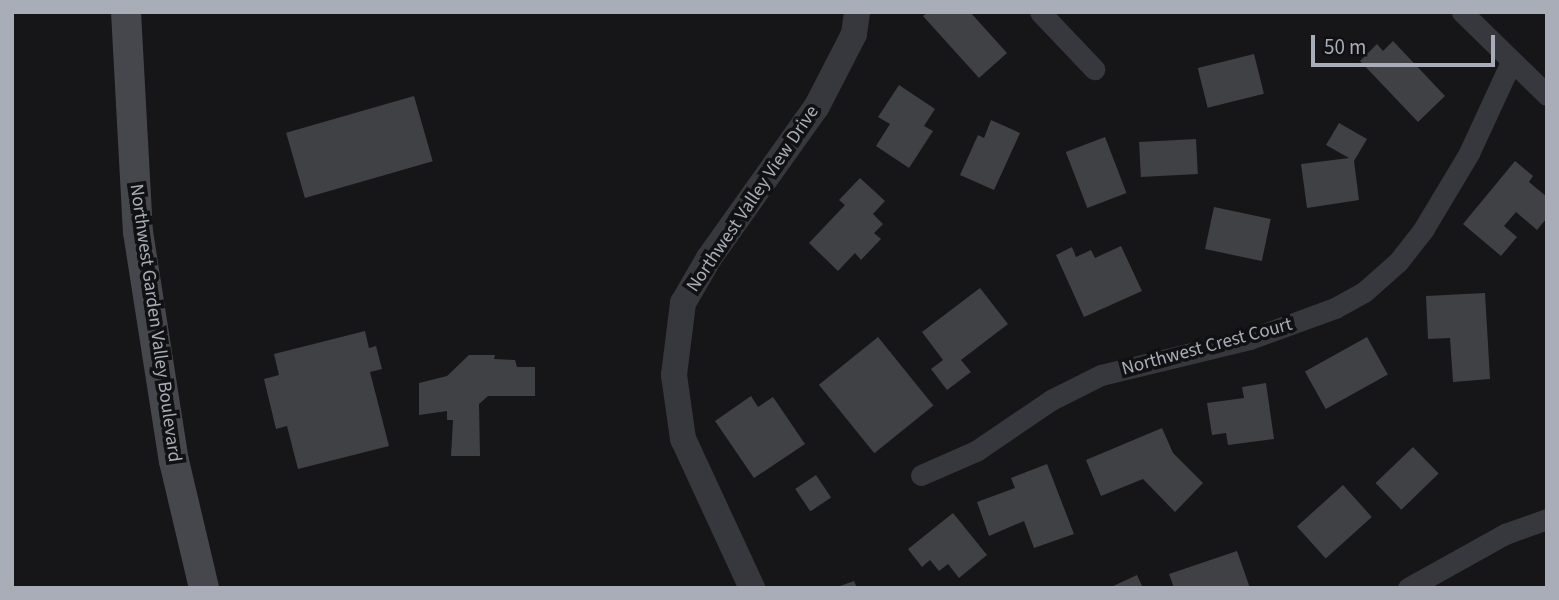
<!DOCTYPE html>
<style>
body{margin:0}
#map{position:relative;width:1559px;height:600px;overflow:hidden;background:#161618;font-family:"Source Sans 3",sans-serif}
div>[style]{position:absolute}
.building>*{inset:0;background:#404145;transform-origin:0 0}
.minor>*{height:21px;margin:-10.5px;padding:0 10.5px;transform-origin:10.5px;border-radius:10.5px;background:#37383d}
.tertiary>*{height:26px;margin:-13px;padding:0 13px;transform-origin:13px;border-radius:13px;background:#37383d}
.secondary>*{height:30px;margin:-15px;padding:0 15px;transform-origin:15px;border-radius:15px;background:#45474d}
span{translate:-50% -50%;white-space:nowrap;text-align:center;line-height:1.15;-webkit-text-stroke:7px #111113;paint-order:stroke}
.street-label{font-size:19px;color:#a8adb8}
.frame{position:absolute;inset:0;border:14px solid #a8adb8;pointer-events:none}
.scale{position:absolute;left:1311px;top:35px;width:184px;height:32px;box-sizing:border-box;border:4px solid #a8adb8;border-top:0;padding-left:9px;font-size:21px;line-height:24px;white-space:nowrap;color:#a8adb8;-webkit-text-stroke:5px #111113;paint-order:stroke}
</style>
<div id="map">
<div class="building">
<i style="clip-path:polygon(928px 12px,970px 12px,1007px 53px,979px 78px,923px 16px)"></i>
<i style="clip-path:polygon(1393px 41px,1445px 96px,1418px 122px,1360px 61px,1377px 44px,1383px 51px)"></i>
<i style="left:1254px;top:54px;width:41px;height:58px;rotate:76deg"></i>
<i style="clip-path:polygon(899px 85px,935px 109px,924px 126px,933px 131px,909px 168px,876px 146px,890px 124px,878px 117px)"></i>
<i style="left:414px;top:96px;width:68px;height:133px;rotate:74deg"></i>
<i style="clip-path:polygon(991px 120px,1020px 133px,994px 190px,960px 175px,978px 135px,984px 138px)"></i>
<i style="clip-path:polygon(1339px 123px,1367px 139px,1354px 161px,1359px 200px,1307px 208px,1301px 164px,1349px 158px,1326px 145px)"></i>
<i style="left:1105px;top:137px;width:60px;height:42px;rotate:69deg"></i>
<i style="left:1196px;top:139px;width:35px;height:57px;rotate:87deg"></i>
<i style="clip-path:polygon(1515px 161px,1533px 176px,1529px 182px,1547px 197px,1547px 218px,1537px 230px,1516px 212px,1504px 226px,1517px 237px,1501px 256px,1463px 224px)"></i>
<i style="clip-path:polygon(860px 178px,885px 201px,873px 214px,883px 224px,874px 233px,881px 239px,861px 260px,855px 253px,838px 271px,809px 243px,845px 205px,839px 200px)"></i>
<i style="left:1214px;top:207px;width:58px;height:43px;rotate:12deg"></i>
<i style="clip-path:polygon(1121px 246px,1142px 291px,1084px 317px,1056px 255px,1072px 247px,1076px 257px,1091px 250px,1095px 258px)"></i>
<i style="clip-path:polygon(980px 288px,1008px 324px,961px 360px,971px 372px,947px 390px,931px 369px,943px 360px,922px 332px)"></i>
<i style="clip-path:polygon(1485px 293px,1490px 379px,1453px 382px,1450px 338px,1428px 339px,1426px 296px)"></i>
<i style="clip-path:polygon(365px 331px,369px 348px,376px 346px,382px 369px,370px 372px,389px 446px,298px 469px,287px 426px,276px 429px,264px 379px,279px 375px,274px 354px)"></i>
<i style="left:878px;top:337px;width:88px;height:76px;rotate:51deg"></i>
<i style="left:1367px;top:337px;width:43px;height:71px;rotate:61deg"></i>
<i style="clip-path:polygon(469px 355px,495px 355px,494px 359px,515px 360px,517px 367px,535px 367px,535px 396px,488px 396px,479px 404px,480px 456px,451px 456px,453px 420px,447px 420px,447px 411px,419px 415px,419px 383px,447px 376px)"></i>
<i style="clip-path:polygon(1266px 383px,1274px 439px,1228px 445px,1226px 433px,1212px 435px,1207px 403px,1244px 398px,1242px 387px)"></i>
<i style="clip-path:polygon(751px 396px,758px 407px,773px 397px,805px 444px,754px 478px,715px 421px)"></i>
<i style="clip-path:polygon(1162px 428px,1173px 453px,1203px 483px,1175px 512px,1143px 479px,1101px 496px,1086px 460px)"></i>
<i style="left:1413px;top:447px;width:37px;height:52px;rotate:46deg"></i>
<i style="clip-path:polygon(1047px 464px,1074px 534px,1034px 548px,1024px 521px,989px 536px,977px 502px,1015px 488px,1011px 478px)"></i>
<i style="left:816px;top:475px;width:27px;height:25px;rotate:56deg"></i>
<i style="left:1343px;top:485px;width:43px;height:62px;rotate:48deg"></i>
<i style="clip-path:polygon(953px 513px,987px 555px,959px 578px,948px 564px,939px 571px,930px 560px,922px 567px,908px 549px)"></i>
<i style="clip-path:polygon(1237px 551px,1250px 588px,1174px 588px,1169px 574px)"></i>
<i style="clip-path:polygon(1137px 575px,1143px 588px,1109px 588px)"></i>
<i style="clip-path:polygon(854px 581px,857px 588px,838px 588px,837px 587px)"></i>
</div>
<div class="minor">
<i style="left:1040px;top:12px;width:79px;rotate:46.5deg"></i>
<i style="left:1462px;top:12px;width:119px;rotate:44.3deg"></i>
<i style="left:921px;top:475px;width:60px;rotate:-23.6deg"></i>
<i style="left:976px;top:451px;width:91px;rotate:-34.2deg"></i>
<i style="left:1051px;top:400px;width:56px;rotate:-26.6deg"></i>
<i style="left:1101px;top:375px;width:153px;rotate:-13.6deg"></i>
<i style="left:1250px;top:339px;width:90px;rotate:-20deg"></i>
<i style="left:1335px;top:308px;width:33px;rotate:-29deg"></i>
<i style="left:1364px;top:292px;width:45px;rotate:-41.4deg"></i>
<i style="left:1398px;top:262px;width:41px;rotate:-52deg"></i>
<i style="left:1423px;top:230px;width:90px;rotate:-59.1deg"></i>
<i style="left:1469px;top:153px;width:100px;rotate:-65.2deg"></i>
<i style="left:1408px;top:588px;width:111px;rotate:-29.1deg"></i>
<i style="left:1505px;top:534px;width:45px;rotate:-19.7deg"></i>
</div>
<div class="tertiary">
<i style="left:752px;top:588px;width:164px;rotate:-114.8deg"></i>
<i style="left:683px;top:439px;width:65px;rotate:-98deg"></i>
<i style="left:674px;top:375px;width:73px;rotate:-82.9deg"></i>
<i style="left:683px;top:303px;width:52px;rotate:-60deg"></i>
<i style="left:709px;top:258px;width:186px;rotate:-54.6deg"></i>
<i style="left:817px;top:106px;width:81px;rotate:-62.8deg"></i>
<i style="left:854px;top:34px;width:22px;rotate:-82deg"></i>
</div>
<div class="secondary">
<i style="left:126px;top:12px;width:220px;rotate:86.9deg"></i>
<i style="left:138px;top:232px;width:232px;rotate:81.1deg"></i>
<i style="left:174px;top:461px;width:130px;rotate:76.7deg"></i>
</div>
<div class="street-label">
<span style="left:753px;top:199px;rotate:-56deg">Northwest Valley View Drive</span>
<span style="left:155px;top:323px;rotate:82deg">Northwest Garden Valley Boulevard</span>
<span style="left:1207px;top:347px;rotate:-15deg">Northwest Crest Court</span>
</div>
<div class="frame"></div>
<div class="scale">50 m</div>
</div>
